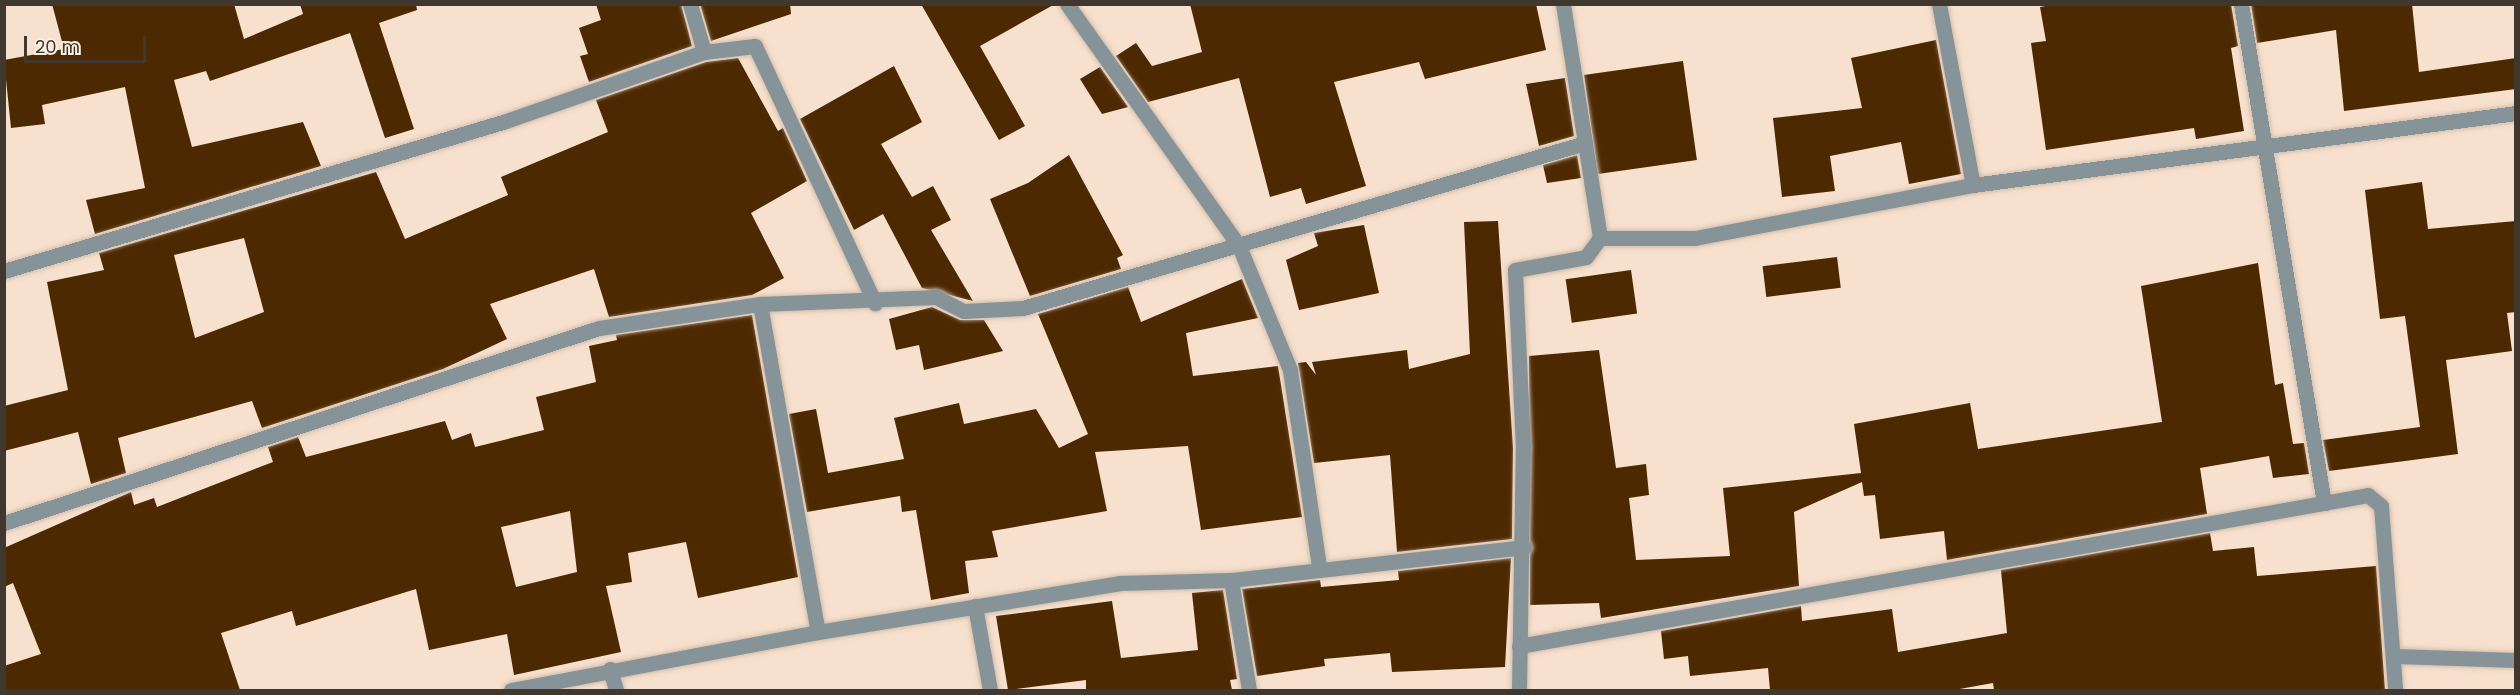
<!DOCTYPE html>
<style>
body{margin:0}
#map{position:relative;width:2520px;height:695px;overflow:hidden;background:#f7e0cd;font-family:Poppins,sans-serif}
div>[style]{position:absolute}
.building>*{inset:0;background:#4d2902;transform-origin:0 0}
.roads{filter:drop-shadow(0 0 2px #d2bead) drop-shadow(0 0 2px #d2bead)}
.minor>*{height:15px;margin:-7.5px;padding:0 7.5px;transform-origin:7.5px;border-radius:7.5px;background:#869398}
span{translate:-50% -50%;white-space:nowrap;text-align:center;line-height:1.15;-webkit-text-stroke:6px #fdefe3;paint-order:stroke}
.frame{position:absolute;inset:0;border:6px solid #40372f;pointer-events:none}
.scale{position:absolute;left:24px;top:36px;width:122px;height:27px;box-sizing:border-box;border:3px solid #40372f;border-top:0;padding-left:8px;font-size:18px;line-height:21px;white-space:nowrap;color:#40372f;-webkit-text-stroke:4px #fdefe3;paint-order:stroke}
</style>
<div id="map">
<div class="building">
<i style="clip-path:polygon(52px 4px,234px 4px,244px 39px,303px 14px,300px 4px,416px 4px,417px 10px,379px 23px,414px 129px,385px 138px,350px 33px,210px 81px,206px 71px,174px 80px,192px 147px,303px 122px,321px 166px,95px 234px,86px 200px,145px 188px,125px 87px,42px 105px,45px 124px,11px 128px,4px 60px,64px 49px)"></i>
<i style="clip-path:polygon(596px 4px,681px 4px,692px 46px,589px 82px,580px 56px,588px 54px,579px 28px,601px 20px)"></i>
<i style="clip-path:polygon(700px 4px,790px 4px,791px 14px,711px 41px)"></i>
<i style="clip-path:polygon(921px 4px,1055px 4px,980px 46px,1025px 126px,999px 140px)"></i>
<i style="clip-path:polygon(1190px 4px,1536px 4px,1546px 50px,1425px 79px,1419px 62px,1334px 82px,1366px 186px,1306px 204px,1301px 188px,1270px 197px,1239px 78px,1148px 102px,1116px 56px,1136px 43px,1152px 66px,1202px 52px)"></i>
<i style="clip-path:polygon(2057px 4px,2231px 4px,2238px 46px,2231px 48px,2244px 131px,2196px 139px,2194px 128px,2046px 150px,2031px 43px,2046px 41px,2040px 7px)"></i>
<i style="clip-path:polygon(2251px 4px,2412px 4px,2419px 72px,2516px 58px,2516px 89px,2344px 111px,2336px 30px,2257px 43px)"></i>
<i style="clip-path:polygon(1936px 40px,1961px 174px,1909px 184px,1901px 142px,1830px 156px,1835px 191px,1782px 197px,1773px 118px,1862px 108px,1851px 58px)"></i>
<i style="clip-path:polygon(evenodd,738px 58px,778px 131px,783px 128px,807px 181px,751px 213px,784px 278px,752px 295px,609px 317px,594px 269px,490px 304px,507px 339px,443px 369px,262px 428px,252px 401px,118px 438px,126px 473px,91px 484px,78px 432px,4px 451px,4px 406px,68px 390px,47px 282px,104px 270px,99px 253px,376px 172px,405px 239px,508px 195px,501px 177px,608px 132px,596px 100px,706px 62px,738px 58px,244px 238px,264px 312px,195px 338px,174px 255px,244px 238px)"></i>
<i style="left:1683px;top:61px;width:100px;height:100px;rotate:82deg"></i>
<i style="clip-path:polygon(894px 66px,922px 122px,881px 144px,912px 197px,933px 186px,951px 220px,931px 230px,973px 301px,922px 288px,883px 214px,854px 230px,800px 119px)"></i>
<i style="clip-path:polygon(1100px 67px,1128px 107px,1102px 114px,1080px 79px)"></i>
<i style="clip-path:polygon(1565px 78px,1574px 136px,1539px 146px,1526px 84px)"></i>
<i style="clip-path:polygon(1069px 155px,1123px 255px,1117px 258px,1121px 269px,1030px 296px,990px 199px,1028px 183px)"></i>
<i style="clip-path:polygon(1577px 155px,1581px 178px,1547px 183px,1543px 165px)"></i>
<i style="clip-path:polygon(2422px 182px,2428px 229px,2516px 221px,2516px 312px,2507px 313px,2512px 351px,2446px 360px,2458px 454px,2329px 471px,2323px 440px,2420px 427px,2405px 316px,2380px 319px,2365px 190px)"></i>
<i style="clip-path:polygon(1498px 221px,1513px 448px,1512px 539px,1397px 552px,1390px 455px,1314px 463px,1298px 363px,1306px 362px,1316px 375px,1312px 362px,1407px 350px,1409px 369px,1470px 354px,1464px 222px)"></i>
<i style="clip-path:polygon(1364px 225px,1379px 293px,1299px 310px,1286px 260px,1318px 246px,1314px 233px)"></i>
<i style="left:1837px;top:257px;width:31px;height:75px;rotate:83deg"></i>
<i style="clip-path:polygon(2258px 263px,2275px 385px,2283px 383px,2293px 444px,2304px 443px,2309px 474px,2273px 478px,2269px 456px,2200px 468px,2207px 514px,1947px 560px,1944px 531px,1880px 539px,1875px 495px,1864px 496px,1862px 482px,1794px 512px,1799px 586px,1601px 618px,1599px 603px,1530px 605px,1529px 356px,1599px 350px,1616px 468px,1646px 464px,1649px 495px,1629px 498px,1636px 560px,1730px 556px,1723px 488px,1861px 473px,1854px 424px,1970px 403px,1978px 449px,2162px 422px,2141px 286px)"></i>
<i style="left:1631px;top:270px;width:44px;height:66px;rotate:82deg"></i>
<i style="clip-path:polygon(1242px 279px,1258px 318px,1186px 333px,1193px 376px,1278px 366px,1302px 517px,1201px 530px,1188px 446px,1095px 452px,1107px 511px,992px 531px,998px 557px,965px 561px,969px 593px,931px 600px,916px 510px,902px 512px,900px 496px,807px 512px,789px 414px,816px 409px,828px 473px,904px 459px,894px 418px,959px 403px,964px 424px,1036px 409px,1059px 448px,1088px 434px,1038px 314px,1128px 287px,1141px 322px)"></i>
<i style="clip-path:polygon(932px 307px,960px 320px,984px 320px,1003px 351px,924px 370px,919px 345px,896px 350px,889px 319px)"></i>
<i style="clip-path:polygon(evenodd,752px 315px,798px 577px,698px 598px,686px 542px,628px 553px,632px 582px,606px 586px,621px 652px,514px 675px,507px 634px,429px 650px,416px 589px,296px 626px,292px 611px,221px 633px,240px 690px,4px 690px,4px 666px,41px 654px,13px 583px,4px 587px,4px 548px,131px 492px,134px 505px,154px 498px,157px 507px,273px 462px,268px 447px,298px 437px,306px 457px,445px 421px,452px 440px,471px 433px,475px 447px,544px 430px,536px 397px,596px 382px,589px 346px,617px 340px,616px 335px,752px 315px,570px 511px,577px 572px,516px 587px,501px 527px,570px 511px)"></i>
<i style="clip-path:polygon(2210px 533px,2213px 551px,2254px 547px,2257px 576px,2376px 566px,2385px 690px,1994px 690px,1993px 683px,1954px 690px,1770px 690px,1768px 668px,1690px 676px,1688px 656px,1664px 659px,1661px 631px,1801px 606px,1802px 621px,1892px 609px,1898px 652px,2007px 633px,2001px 570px)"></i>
<i style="clip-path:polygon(1511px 558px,1505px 667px,1392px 672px,1390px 653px,1324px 659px,1325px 666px,1257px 676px,1242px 589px,1320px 580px,1321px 587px,1399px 580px,1398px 571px)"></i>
<i style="clip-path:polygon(1223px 590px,1237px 679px,1230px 680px,1232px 690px,1086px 690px,1086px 680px,1008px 690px,996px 616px,1112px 601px,1121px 658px,1198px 650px,1192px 593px)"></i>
</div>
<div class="roads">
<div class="minor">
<i style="left:690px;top:4px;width:50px;rotate:73.7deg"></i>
<i style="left:1067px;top:4px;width:297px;rotate:54.6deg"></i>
<i style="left:1239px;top:246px;width:134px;rotate:67.6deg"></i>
<i style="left:1290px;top:370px;width:198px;rotate:81.6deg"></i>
<i style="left:1563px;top:4px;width:237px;rotate:81deg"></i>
<i style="left:1600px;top:238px;width:95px"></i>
<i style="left:1695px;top:238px;width:283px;rotate:-10.8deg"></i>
<i style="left:1973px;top:185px;width:548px;rotate:-7.55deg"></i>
<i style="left:1939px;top:4px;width:184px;rotate:79.4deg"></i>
<i style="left:2241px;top:4px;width:506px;rotate:80.56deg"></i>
<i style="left:4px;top:271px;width:521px;rotate:-16.63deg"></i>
<i style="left:503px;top:122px;width:213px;rotate:-19.2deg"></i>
<i style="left:704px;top:52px;width:51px;rotate:-6.7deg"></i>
<i style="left:755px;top:46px;width:284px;rotate:65deg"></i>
<i style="left:760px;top:304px;width:333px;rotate:80deg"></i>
<i style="left:4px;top:523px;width:626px;rotate:-18.15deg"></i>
<i style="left:599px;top:328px;width:163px;rotate:-8.5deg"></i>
<i style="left:760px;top:304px;width:176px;rotate:-2.3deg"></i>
<i style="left:936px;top:297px;width:31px;rotate:27deg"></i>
<i style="left:964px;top:311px;width:59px;rotate:-2.9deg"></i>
<i style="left:1023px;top:308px;width:586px;rotate:-16.36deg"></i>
<i style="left:1231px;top:580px;width:111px;rotate:80.7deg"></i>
<i style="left:975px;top:606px;width:85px;rotate:79.9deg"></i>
<i style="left:1519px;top:646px;width:862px;rotate:-10.08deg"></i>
<i style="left:2368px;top:495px;width:17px;rotate:40deg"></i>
<i style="left:2381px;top:506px;width:185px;rotate:85.6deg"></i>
<i style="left:2396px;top:656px;width:120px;rotate:1.9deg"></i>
<i style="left:610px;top:669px;width:22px;rotate:74deg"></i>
<i style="left:511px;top:690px;width:312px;rotate:-10.7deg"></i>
<i style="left:818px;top:632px;width:305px;rotate:-9.2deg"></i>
<i style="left:1119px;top:583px;width:112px;rotate:-1.5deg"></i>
<i style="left:1231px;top:580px;width:295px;rotate:-6.4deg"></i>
<i style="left:1519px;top:690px;width:242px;rotate:-89.1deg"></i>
<i style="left:1523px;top:448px;width:178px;rotate:-92.6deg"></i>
<i style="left:1515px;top:270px;width:72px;rotate:-10.4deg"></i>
<i style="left:1586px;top:257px;width:24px;rotate:-54deg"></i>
</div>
</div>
<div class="frame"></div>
<div class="scale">20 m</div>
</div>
